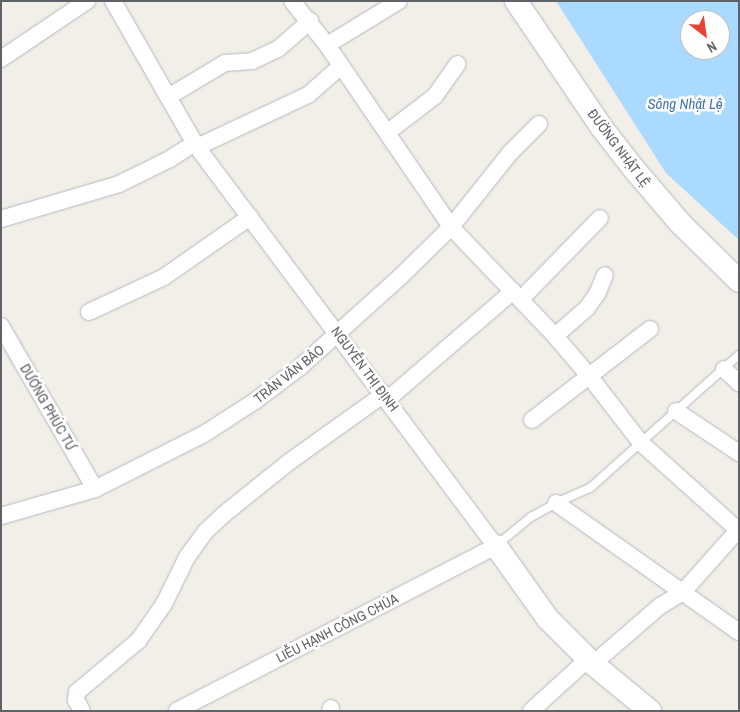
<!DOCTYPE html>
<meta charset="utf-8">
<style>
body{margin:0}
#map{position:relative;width:740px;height:712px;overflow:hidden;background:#f1efe8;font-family:"Archivo Narrow",sans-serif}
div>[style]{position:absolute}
.water>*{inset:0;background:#aadaff}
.roads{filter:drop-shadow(0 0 1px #b5b8bc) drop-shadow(0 0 1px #b5b8bc)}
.lane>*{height:8px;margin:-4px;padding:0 4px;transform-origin:4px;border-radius:4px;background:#fff}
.street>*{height:16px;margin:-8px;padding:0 8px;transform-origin:8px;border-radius:8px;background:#fff}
.secondary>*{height:22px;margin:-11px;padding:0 11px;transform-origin:11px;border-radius:11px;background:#fff}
span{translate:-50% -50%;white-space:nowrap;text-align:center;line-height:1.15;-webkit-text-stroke:5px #fff;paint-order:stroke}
.street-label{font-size:14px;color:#5f6368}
.water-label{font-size:15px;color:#4174aa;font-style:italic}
.frame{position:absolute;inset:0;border:2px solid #5f6368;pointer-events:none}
.north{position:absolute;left:680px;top:10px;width:50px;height:50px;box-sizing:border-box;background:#fff;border:1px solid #bfc1c3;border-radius:50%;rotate:150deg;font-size:14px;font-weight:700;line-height:20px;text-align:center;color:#5f6368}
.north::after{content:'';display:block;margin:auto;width:18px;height:22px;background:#ea4335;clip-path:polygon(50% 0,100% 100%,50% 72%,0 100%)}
</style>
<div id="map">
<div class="water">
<i style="clip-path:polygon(evenodd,556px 1px,739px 1px,739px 240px,666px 173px,556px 1px,690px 20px,720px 20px,720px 50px,690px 50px,690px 20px)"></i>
</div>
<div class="roads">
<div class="lane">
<i style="left:498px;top:544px;width:43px;rotate:-39.3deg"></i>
<i style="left:531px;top:517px;width:29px;rotate:-29deg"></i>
<i style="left:556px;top:503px;width:37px;rotate:-24deg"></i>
<i style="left:590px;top:488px;width:200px;rotate:-41.8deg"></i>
</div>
<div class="street">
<i style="left:113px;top:1px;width:168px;rotate:60.1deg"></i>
<i style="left:197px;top:147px;width:499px;rotate:53.2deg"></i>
<i style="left:496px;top:546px;width:359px;rotate:152.7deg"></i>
<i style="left:292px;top:1px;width:56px;rotate:51.5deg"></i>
<i style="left:327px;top:45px;width:220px;rotate:55.7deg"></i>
<i style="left:451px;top:227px;width:151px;rotate:46.3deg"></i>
<i style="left:555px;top:336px;width:54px;rotate:49.5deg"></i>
<i style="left:590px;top:377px;width:83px;rotate:52.3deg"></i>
<i style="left:641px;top:443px;width:132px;rotate:41.9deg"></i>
<i style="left:327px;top:45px;width:84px;rotate:-31.4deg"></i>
<i style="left:1px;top:59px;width:104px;rotate:-34deg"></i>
<i style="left:168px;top:97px;width:66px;rotate:-30.8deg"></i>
<i style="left:225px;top:63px;width:27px;rotate:-4deg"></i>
<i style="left:252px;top:61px;width:29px;rotate:-25deg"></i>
<i style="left:278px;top:49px;width:43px;rotate:-41.2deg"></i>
<i style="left:388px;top:132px;width:59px;rotate:-37.5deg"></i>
<i style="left:435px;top:96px;width:39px;rotate:-55deg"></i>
<i style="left:197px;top:147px;width:123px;rotate:-25.1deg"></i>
<i style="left:308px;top:95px;width:44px;rotate:-41.3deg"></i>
<i style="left:1px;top:219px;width:123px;rotate:-16.5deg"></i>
<i style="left:119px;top:184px;width:57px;rotate:-26.1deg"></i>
<i style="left:170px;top:159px;width:30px;rotate:-33deg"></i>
<i style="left:521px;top:299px;width:113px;rotate:-45.7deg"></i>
<i style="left:89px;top:312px;width:83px;rotate:-25deg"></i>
<i style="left:164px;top:277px;width:105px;rotate:-34.9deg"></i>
<i style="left:1px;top:326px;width:188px;rotate:60deg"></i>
<i style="left:555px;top:336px;width:43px;rotate:-41.2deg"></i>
<i style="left:587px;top:308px;width:19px;rotate:-55deg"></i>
<i style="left:598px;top:292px;width:18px;rotate:-68deg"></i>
<i style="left:724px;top:369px;width:21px;rotate:43deg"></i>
<i style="left:388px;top:399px;width:165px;rotate:-40.8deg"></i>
<i style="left:676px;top:411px;width:76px;rotate:33.7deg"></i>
<i style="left:532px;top:420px;width:149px;rotate:-37.6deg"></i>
<i style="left:556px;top:503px;width:224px;rotate:35.2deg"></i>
<i style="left:1px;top:516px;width:98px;rotate:-16deg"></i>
<i style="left:95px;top:489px;width:122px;rotate:-26.8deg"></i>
<i style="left:204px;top:434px;width:61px;rotate:-32.9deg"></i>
<i style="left:255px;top:401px;width:55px;rotate:-36.9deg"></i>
<i style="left:299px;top:368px;width:136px;rotate:-42deg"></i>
<i style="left:400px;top:277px;width:71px;rotate:-44.4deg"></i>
<i style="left:451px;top:227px;width:95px;rotate:-51.4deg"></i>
<i style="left:510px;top:153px;width:41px;rotate:-45deg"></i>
<i style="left:593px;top:664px;width:89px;rotate:-40.9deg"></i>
<i style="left:660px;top:606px;width:26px;rotate:-31deg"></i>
<i style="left:682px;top:593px;width:86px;rotate:-48.3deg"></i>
<i style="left:82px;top:711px;width:13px;rotate:-119deg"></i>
<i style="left:76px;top:700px;width:8px;rotate:-83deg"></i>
<i style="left:77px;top:692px;width:80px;rotate:-39.9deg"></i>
<i style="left:138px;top:641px;width:45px;rotate:-54.9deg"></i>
<i style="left:164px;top:604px;width:52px;rotate:-63.9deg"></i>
<i style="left:187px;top:557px;width:32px;rotate:-54deg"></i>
<i style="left:206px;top:531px;width:23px;rotate:-43deg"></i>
<i style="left:223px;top:515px;width:85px;rotate:-38.8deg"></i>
<i style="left:289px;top:462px;width:117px;rotate:-35.6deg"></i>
<i style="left:330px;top:711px;width:3px;rotate:-72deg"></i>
<i style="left:531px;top:711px;width:77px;rotate:-42.4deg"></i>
</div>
<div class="secondary">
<i style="left:516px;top:1px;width:153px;rotate:55.9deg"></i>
<i style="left:602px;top:128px;width:52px;rotate:52deg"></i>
<i style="left:634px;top:169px;width:72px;rotate:49.5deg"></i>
<i style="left:681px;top:224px;width:81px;rotate:44.5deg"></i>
<i style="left:496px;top:546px;width:90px;rotate:54.5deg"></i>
<i style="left:548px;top:619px;width:64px;rotate:45deg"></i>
<i style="left:593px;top:664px;width:74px;rotate:39.5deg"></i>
</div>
</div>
<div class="street-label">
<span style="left:619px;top:148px;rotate:53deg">ĐƯỜNG NHẬT LỆ</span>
<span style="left:365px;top:369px;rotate:53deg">NGUYỄN THỊ ĐỊNH</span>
<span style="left:289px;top:374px;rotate:-38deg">TRẦN VĂN BẢO</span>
<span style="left:48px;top:407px;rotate:60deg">DƯƠNG PHÚC TƯ</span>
<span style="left:337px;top:628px;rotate:-27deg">LIỄU HẠNH CÔNG CHÚA</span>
</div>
<div class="water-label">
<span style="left:685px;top:104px">Sông Nhật Lệ</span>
</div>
<div class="frame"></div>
<div class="north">N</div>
</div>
